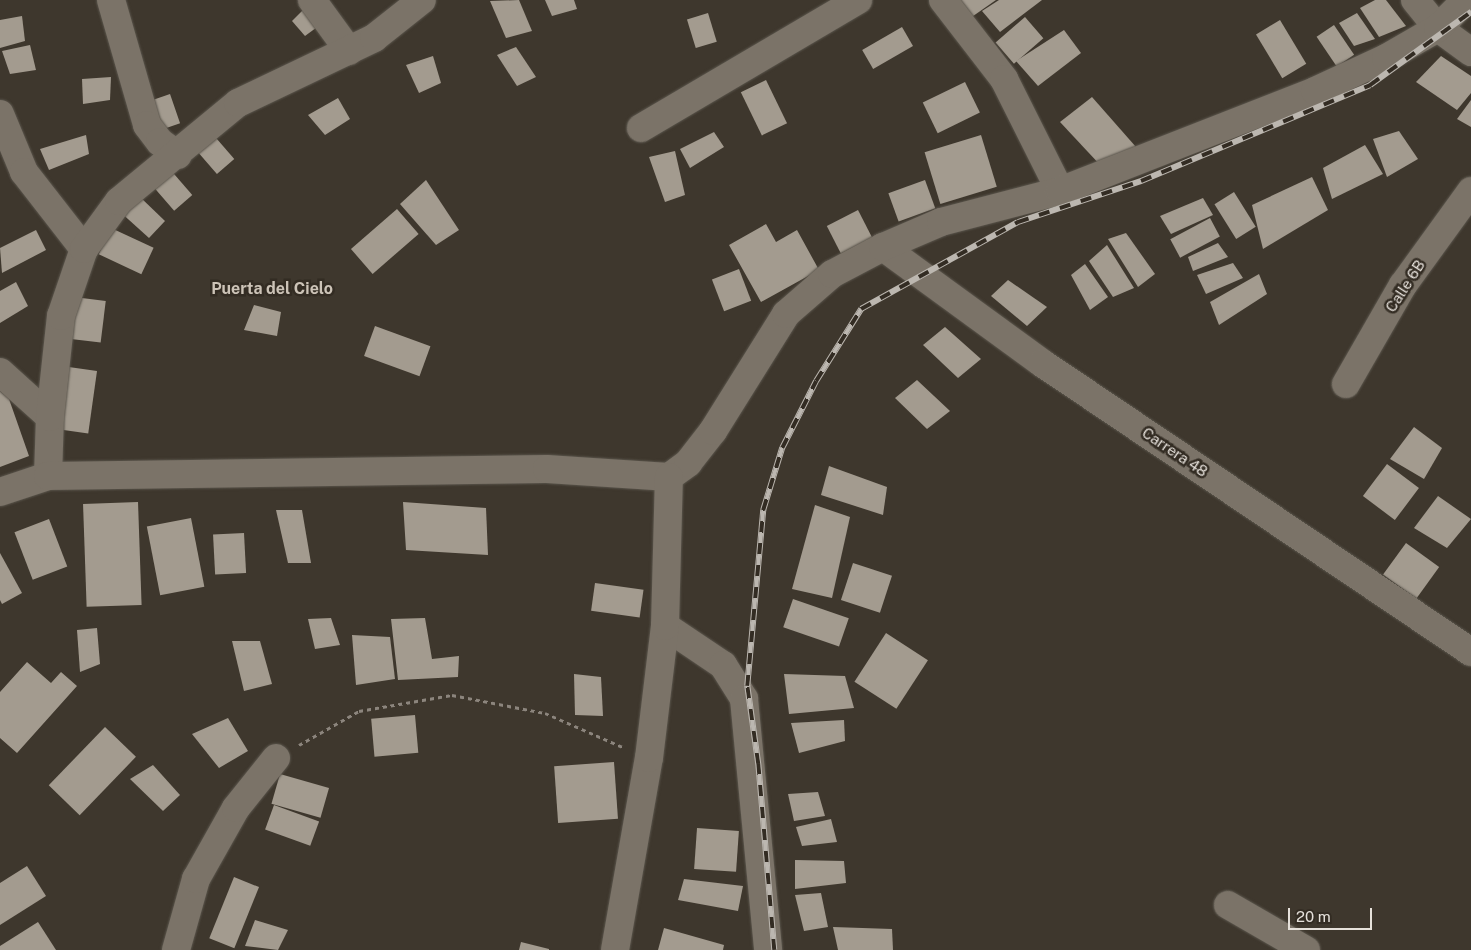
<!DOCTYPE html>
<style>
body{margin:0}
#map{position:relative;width:1471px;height:950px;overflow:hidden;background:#3e372d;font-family:"Public Sans",sans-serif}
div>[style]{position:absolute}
.building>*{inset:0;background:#a39b8f;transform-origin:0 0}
.path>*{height:3px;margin-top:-1.5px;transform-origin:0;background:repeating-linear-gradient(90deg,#8c857d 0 4px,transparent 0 8px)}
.roads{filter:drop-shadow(0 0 1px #5a554c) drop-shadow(0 0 1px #5a554c)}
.minor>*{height:28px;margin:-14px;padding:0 14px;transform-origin:14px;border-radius:14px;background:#7b7368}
.rail>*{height:5.5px;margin-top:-2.75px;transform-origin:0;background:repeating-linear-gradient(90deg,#332c23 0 11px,#bcb7b0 0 22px);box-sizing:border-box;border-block:1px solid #bcb7b0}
span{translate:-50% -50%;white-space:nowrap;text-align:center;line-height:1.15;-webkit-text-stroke:5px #332c23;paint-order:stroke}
.street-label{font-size:15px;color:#e6e1db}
.neighbourhood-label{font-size:16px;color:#ccc3b7;font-weight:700}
.scale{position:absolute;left:1288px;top:908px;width:84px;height:22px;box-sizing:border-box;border:2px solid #e6e1db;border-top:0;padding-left:6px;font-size:15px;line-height:18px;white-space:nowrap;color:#e6e1db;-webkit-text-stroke:4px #332c23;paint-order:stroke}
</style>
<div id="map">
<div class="building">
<i style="clip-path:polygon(519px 0,532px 31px,506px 38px,490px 1px)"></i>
<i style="clip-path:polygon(545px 0,574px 0,577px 9px,552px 16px)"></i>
<i style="clip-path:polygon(957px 0,996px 0,966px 21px)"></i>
<i style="clip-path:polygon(999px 0,1042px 0,1000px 32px,982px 11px)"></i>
<i style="clip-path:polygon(1375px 0,1386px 0,1406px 26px,1379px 37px,1360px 8px)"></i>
<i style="clip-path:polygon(310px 3px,324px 22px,305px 36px,292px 21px)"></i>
<i style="left:708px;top:13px;width:30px;height:22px;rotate:73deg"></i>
<i style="clip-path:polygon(1357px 13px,1375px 39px,1354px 46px,1339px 23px)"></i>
<i style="clip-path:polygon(22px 16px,25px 41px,0 48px,0 20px)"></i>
<i style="left:1025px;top:17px;width:28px;height:39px;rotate:49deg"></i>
<i style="left:1280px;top:20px;width:51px;height:28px;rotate:59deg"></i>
<i style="left:1334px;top:25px;width:36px;height:21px;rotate:56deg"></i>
<i style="left:902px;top:27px;width:22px;height:46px;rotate:60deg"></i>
<i style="clip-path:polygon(1064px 30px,1081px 53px,1038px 86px,1016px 61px)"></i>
<i style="clip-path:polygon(30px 45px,36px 70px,10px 74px,2px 51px)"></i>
<i style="clip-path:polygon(516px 47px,536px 77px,517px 86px,497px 55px)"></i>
<i style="clip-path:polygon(433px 56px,441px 83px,419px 93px,406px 65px)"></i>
<i style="clip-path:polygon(1441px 56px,1471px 76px,1471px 93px,1457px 110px,1416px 82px)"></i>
<i style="clip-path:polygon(111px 77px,110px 100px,83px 104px,82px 79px)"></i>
<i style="left:766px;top:80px;width:48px;height:28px;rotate:64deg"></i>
<i style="left:965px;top:82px;width:34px;height:47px;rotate:64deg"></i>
<i style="left:170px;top:94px;width:31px;height:29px;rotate:71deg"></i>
<i style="clip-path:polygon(1092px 97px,1136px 147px,1102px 167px,1060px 122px)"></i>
<i style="clip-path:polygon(338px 98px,350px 119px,325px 135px,308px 115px)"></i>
<i style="clip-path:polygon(1471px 100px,1471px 127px,1457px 119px)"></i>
<i style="left:210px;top:131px;width:37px;height:23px;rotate:49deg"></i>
<i style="clip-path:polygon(1399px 131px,1418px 159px,1387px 177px,1373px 139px)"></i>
<i style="clip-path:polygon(714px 132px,724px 147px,690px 168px,680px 149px)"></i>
<i style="clip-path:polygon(86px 135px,89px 154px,49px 170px,40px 149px)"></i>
<i style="left:981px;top:135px;width:54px;height:59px;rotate:73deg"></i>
<i style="clip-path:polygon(1365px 145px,1383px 174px,1332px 199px,1323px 168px)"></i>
<i style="clip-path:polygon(675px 151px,685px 195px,665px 202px,649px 157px)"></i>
<i style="left:168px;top:167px;width:37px;height:24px;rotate:49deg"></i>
<i style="clip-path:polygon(1312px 177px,1328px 210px,1263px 249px,1252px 205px)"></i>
<i style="clip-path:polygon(426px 180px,459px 230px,436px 245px,400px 204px)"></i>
<i style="left:925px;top:180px;width:30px;height:39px;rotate:70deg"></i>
<i style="left:1234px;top:192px;width:41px;height:23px;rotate:58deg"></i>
<i style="clip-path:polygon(139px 196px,165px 221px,149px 238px,118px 210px)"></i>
<i style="clip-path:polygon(1203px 198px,1213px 215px,1171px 234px,1160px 216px)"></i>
<i style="left:397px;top:209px;width:33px;height:61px;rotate:49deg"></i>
<i style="left:858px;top:210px;width:31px;height:35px;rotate:63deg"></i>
<i style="left:1210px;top:218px;width:21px;height:45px;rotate:62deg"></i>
<i style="clip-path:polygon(766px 224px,776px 242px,797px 230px,819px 270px,761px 302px,729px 245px)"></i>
<i style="left:111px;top:228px;width:47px;height:29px;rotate:25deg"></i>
<i style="clip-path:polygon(36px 230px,46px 250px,2px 273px,0 248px)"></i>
<i style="clip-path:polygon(1126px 233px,1155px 274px,1138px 287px,1108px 239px)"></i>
<i style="clip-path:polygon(1218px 243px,1228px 257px,1193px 271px,1188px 257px)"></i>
<i style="clip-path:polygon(1107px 245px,1134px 288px,1113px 297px,1089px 261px)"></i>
<i style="clip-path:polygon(1233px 263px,1243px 278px,1206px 294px,1197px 275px)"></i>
<i style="clip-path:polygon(1085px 264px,1108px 297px,1090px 310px,1071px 275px)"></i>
<i style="left:739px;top:269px;width:34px;height:29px;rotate:69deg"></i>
<i style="clip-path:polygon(1259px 274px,1267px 294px,1219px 325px,1210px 302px)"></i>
<i style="clip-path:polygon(1008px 280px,1047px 307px,1027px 326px,991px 296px)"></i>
<i style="clip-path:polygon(16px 282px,28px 306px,0 323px,0 291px)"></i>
<i style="left:74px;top:297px;width:32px;height:42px;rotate:7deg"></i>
<i style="clip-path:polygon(254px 305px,281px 312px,277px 336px,244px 330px)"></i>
<i style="left:375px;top:326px;width:59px;height:32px;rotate:20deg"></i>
<i style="clip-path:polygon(945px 327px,981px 359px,958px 378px,923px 345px)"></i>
<i style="left:97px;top:371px;width:63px;height:32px;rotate:98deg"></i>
<i style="clip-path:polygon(917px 380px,950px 411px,927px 429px,895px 398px)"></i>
<i style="clip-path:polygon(0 391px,9px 399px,29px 456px,0 467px)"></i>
<i style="clip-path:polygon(1414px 427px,1442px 448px,1424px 479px,1390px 459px)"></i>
<i style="left:1387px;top:464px;width:40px;height:40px;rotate:37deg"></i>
<i style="clip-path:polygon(829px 466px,887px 487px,883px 515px,821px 495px)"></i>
<i style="clip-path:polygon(1438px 496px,1471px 519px,1447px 548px,1414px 528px)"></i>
<i style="left:138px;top:502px;width:103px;height:55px;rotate:88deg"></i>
<i style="clip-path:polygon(403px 502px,486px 508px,488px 555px,406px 550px)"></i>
<i style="clip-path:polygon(815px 505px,850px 517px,832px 598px,792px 589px)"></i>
<i style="clip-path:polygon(276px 510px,302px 510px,311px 563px,288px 563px)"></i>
<i style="left:191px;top:518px;width:70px;height:45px;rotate:79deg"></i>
<i style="left:49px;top:519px;width:51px;height:37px;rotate:69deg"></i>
<i style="left:244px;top:533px;width:40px;height:31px;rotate:87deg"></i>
<i style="left:1406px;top:543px;width:41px;height:39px;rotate:36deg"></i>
<i style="clip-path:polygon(0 553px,22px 593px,2px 604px,0 600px)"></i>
<i style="left:853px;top:563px;width:41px;height:39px;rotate:18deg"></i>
<i style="left:595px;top:583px;width:49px;height:28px;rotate:8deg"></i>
<i style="left:793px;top:599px;width:59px;height:30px;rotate:19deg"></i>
<i style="clip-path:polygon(331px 618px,340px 645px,315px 649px,308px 619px)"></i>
<i style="clip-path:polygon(425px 618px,432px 659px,459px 656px,458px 677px,398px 680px,391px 619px)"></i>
<i style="clip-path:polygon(97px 628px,100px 664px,80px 672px,77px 630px)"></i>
<i style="left:886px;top:633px;width:50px;height:58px;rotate:33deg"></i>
<i style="clip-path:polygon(352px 635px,390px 637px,395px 679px,356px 685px)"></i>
<i style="clip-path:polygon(232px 641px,260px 641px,272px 684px,244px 691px)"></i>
<i style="clip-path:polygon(27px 662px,51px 683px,61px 672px,77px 686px,17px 753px,0 738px,0 692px)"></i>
<i style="clip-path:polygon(574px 674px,601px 677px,603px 716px,575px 715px)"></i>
<i style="clip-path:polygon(784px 674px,845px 676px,854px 708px,789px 714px)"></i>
<i style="left:415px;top:715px;width:38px;height:44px;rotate:85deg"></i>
<i style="clip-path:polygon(228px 718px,248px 751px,219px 768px,192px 734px)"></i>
<i style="clip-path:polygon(844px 720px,845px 741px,799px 753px,791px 723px)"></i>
<i style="left:105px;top:727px;width:43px;height:81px;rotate:44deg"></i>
<i style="left:614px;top:762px;width:57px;height:60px;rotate:86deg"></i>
<i style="clip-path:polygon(153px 765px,180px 795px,163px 811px,130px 779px)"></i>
<i style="left:280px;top:774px;width:51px;height:31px;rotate:16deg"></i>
<i style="clip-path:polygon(818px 792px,825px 816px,794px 821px,788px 794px)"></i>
<i style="left:274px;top:805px;width:48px;height:26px;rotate:20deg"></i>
<i style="clip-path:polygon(831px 819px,837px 842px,802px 846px,796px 827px)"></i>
<i style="left:697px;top:828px;width:42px;height:41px;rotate:4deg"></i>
<i style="clip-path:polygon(795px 860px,844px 861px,846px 883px,795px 889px)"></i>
<i style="clip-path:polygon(27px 866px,46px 896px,0 925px,0 883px)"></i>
<i style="left:234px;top:877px;width:27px;height:66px;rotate:22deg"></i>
<i style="clip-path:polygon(684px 879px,743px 886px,738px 911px,678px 900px)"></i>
<i style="clip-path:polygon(821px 893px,828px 927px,804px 931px,795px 895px)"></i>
<i style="clip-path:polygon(255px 920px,288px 930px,278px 950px,245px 946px)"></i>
<i style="clip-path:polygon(38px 922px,56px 950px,0 950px,0 946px)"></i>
<i style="clip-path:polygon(833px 927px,892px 929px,893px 950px,838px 950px)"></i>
<i style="clip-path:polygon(664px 928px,724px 945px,723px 950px,658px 950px)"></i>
<i style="clip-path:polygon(521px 942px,549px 949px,549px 950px,519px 950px)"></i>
</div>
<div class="path">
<i style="left:299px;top:745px;width:69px;rotate:-29.5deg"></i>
<i style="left:359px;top:711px;width:94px;rotate:-9.8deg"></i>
<i style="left:452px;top:695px;width:95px;rotate:11deg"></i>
<i style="left:545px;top:713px;width:85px;rotate:23.6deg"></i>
</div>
<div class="roads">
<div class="minor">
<i style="left:111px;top:0;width:130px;rotate:73.9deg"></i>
<i style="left:147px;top:125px;width:21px;rotate:53deg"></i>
<i style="left:160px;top:142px;width:22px;rotate:36deg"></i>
<i style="left:312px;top:0;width:63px;rotate:54deg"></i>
<i style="left:943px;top:0;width:100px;rotate:52.3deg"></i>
<i style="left:1004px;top:79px;width:125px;rotate:63.4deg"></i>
<i style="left:1415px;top:0;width:36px;rotate:51deg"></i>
<i style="left:1438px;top:28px;width:41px;rotate:36deg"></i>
<i style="left:0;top:114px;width:63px;rotate:67.5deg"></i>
<i style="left:24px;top:172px;width:98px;rotate:52.1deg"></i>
<i style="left:641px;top:128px;width:252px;rotate:-30.5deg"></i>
<i style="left:883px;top:247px;width:197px;rotate:36.1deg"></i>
<i style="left:1042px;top:363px;width:517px;rotate:33.97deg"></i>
<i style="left:0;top:372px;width:67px;rotate:42deg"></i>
<i style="left:1346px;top:384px;width:114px;rotate:-60.1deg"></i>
<i style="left:1403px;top:285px;width:116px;rotate:-54.1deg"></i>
<i style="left:48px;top:476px;width:59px;rotate:-88.1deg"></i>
<i style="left:50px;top:417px;width:102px;rotate:-83.8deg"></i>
<i style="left:61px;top:316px;width:71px;rotate:-71.1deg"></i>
<i style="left:84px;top:249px;width:59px;rotate:-53.9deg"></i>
<i style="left:119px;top:201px;width:154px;rotate:-39.5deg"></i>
<i style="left:238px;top:103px;width:151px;rotate:-25.5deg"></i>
<i style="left:374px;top:38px;width:61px;rotate:-38.4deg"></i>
<i style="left:0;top:492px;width:51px;rotate:-18.4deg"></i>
<i style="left:48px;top:476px;width:499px;rotate:-0.8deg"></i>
<i style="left:547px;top:469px;width:122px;rotate:3.8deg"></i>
<i style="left:669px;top:477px;width:24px;rotate:-36deg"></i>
<i style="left:688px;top:463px;width:41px;rotate:-52deg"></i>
<i style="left:713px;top:431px;width:138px;rotate:-58deg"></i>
<i style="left:786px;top:314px;width:61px;rotate:-41deg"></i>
<i style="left:832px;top:274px;width:58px;rotate:-27.9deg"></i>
<i style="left:883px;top:247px;width:63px;rotate:-23.3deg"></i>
<i style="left:941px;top:222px;width:123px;rotate:-14.6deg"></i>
<i style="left:1060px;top:191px;width:274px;rotate:-21.4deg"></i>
<i style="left:1315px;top:91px;width:78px;rotate:-24.9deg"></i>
<i style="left:1386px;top:58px;width:60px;rotate:-30deg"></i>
<i style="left:1438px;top:28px;width:40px;rotate:-45deg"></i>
<i style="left:665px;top:626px;width:70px;rotate:33.9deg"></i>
<i style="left:723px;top:665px;width:40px;rotate:58deg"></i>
<i style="left:744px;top:699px;width:252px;rotate:84.5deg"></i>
<i style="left:1228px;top:905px;width:90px;rotate:30deg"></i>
<i style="left:176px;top:950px;width:74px;rotate:-74.3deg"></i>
<i style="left:196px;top:879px;width:81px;rotate:-60.6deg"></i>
<i style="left:236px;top:808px;width:64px;rotate:-51.3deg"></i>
<i style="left:615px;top:950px;width:195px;rotate:-80deg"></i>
<i style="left:649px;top:758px;width:133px;rotate:-83.1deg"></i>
<i style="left:665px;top:626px;width:149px;rotate:-88.5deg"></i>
</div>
</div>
<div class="rail">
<i style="left:774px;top:950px;width:187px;rotate:-94.9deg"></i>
<i style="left:758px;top:764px;width:79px;rotate:-98deg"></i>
<i style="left:747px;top:686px;width:177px;rotate:-84.8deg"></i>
<i style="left:763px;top:510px;width:65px;rotate:-73deg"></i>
<i style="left:782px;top:448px;width:75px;rotate:-63.1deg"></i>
<i style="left:816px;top:381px;width:85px;rotate:-58deg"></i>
<i style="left:861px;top:309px;width:179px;rotate:-29deg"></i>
<i style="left:1018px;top:222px;width:130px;rotate:-18.4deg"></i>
<i style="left:1141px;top:181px;width:248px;rotate:-22.7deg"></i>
<i style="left:1370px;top:85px;width:125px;rotate:-35.9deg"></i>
</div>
<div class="street-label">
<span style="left:1405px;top:286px;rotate:-57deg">Calle 6B</span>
<span style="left:1175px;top:452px;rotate:34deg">Carrera 48</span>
</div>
<div class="neighbourhood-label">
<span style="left:272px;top:289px">Puerta del Cielo</span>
</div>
<div class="scale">20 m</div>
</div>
